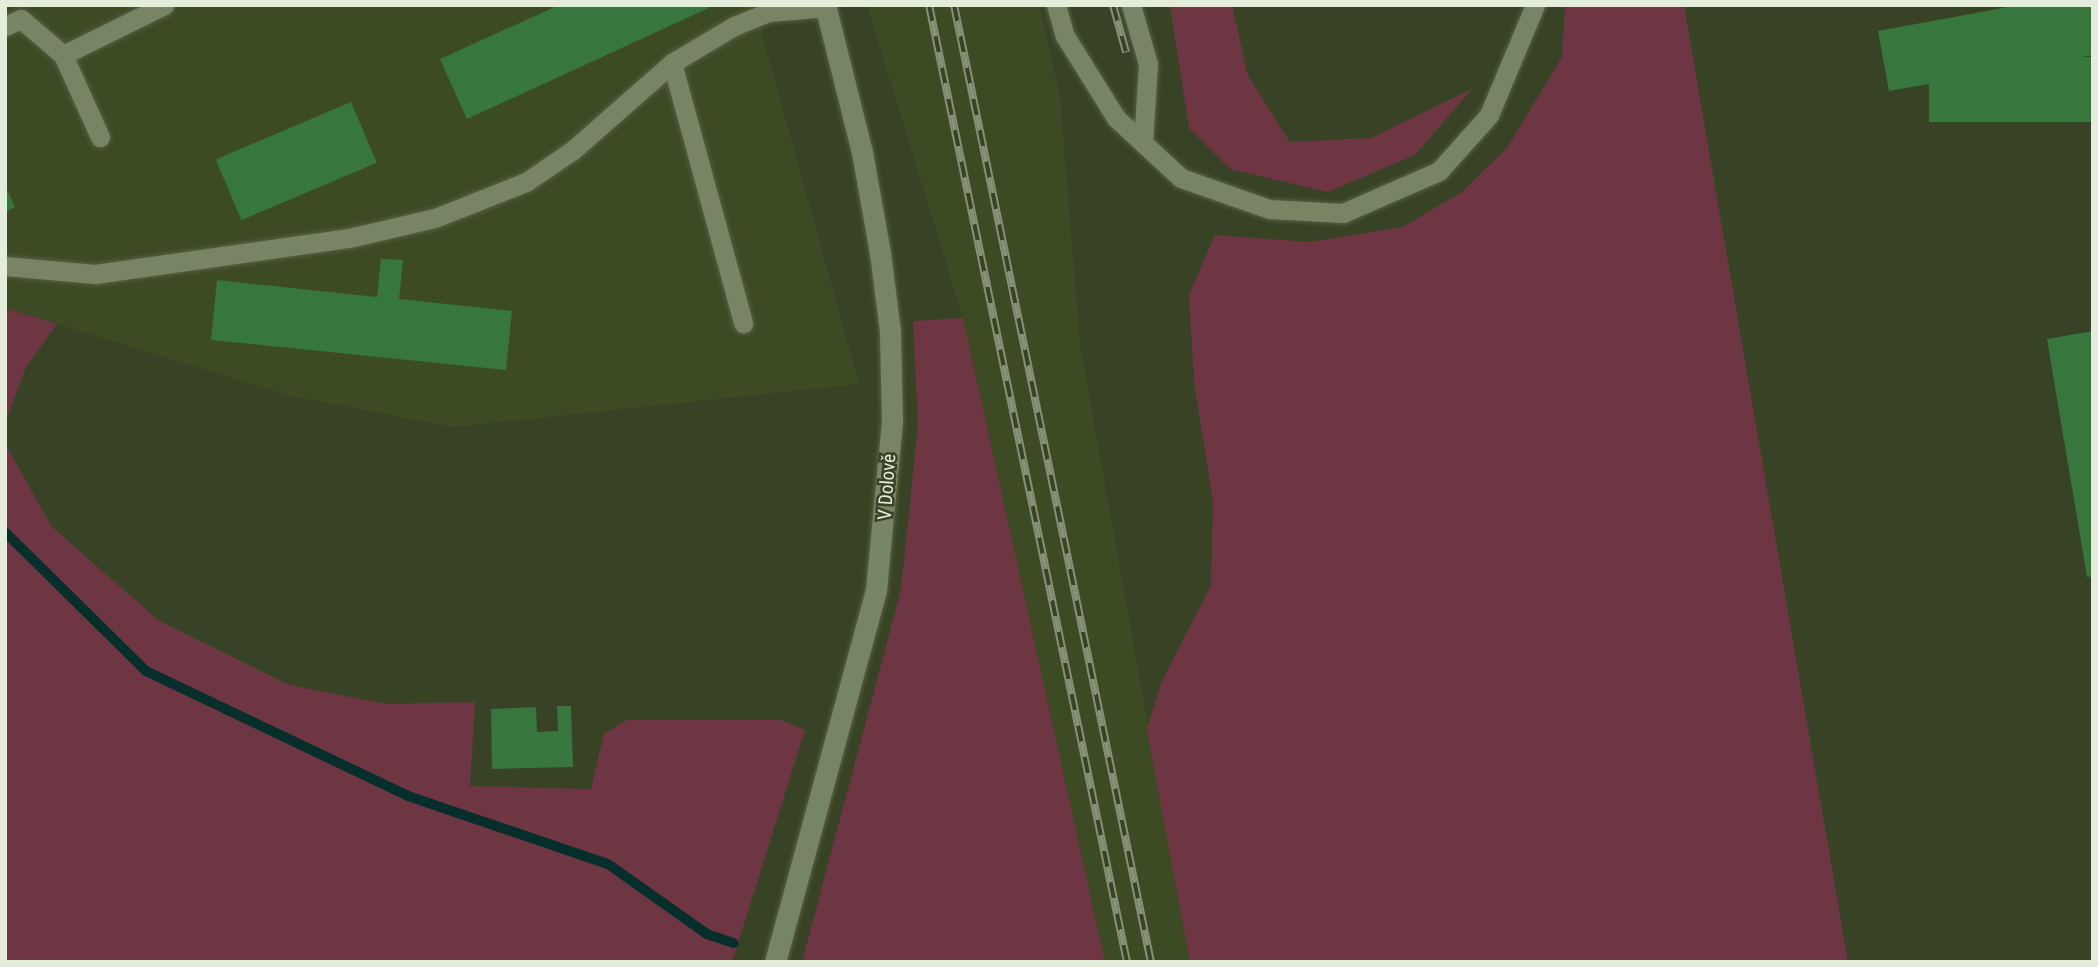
<!DOCTYPE html>
<meta charset="utf-8">
<style>
body{margin:0}
#map{position:relative;width:2098px;height:967px;overflow:hidden;background:#384325;font-family:"Roboto Condensed",sans-serif}
div>[style]{position:absolute}
.built>*{inset:0;background:#3d4b25}
.green>*{inset:0;background:#6e3643}
.stream>*{height:10px;margin:-5px;padding:0 5px;transform-origin:5px;border-radius:5px;background:#062f2b}
.building>*{inset:0;background:#37773e;transform-origin:0 0}
.roads{filter:drop-shadow(0 0 2px #566045) drop-shadow(0 0 2px #566045)}
.service>*{height:19px;margin:-9.5px;padding:0 9.5px;transform-origin:9.5px;border-radius:9.5px;background:#778564}
.minor>*{height:21px;margin:-10.5px;padding:0 10.5px;transform-origin:10.5px;border-radius:10.5px;background:#778564}
.rail>*{height:8px;margin-top:-4px;transform-origin:0;background:repeating-linear-gradient(90deg,#384325 0 16px,#879178 0 32px);box-sizing:border-box;border-block:2px solid #879178}
span{translate:-50% -50%;white-space:nowrap;text-align:center;line-height:1.15;-webkit-text-stroke:5px #384325;paint-order:stroke}
.street-label{font-size:19px;color:#e4ecda}
.frame{position:absolute;inset:0;border:7px solid #e4ecda;pointer-events:none}
</style>
<div id="map">
<div class="built">
<i style="clip-path:polygon(5px 5px,754px 5px,859px 384px,454px 427px,291px 396px,5px 308px)"></i>
<i style="clip-path:polygon(867px 5px,1039px 5px,1060px 97px,1080px 344px,1190px 962px,1105px 962px,963px 318px)"></i>
</div>
<div class="green">
<i style="clip-path:polygon(1170px 5px,1232px 5px,1248px 76px,1290px 142px,1371px 138px,1472px 89px,1415px 155px,1328px 192px,1230px 169px,1189px 128px)"></i>
<i style="clip-path:polygon(1565px 5px,1684px 5px,1848px 962px,1190px 962px,1147px 730px,1161px 683px,1211px 585px,1213px 501px,1194px 382px,1189px 295px,1215px 235px,1310px 242px,1403px 227px,1462px 192px,1507px 148px,1562px 57px)"></i>
<i style="clip-path:polygon(5px 308px,57px 324px,26px 367px,5px 424px)"></i>
<i style="clip-path:polygon(963px 318px,1105px 962px,802px 962px,901px 590px,918px 424px,913px 321px)"></i>
<i style="clip-path:polygon(5px 443px,51px 526px,158px 620px,289px 685px,386px 704px,475px 702px,470px 786px,591px 789px,604px 734px,627px 720px,781px 720px,805px 730px,732px 962px,5px 962px)"></i>
</div>
<div class="stream">
<i style="left:5px;top:532px;width:198px;rotate:44.6deg"></i>
<i style="left:146px;top:671px;width:290px;rotate:25.5deg"></i>
<i style="left:408px;top:796px;width:211px;rotate:18.8deg"></i>
<i style="left:608px;top:864px;width:121px;rotate:35.3deg"></i>
<i style="left:707px;top:934px;width:28px;rotate:19deg"></i>
</div>
<div class="building">
<i style="clip-path:polygon(559px 5px,715px 5px,467px 119px,440px 59px)"></i>
<i style="clip-path:polygon(2019px 5px,2093px 5px,2093px 55px,1889px 91px,1878px 31px)"></i>
<i style="left:2093px;top:57px;width:65px;height:164px;rotate:90deg"></i>
<i style="left:351px;top:102px;width:66px;height:147px;rotate:67deg"></i>
<i style="clip-path:polygon(5px 186px,15px 207px,5px 212px)"></i>
<i style="clip-path:polygon(381px 259px,403px 260px,399px 299px,512px 311px,506px 370px,211px 340px,217px 280px,377px 297px)"></i>
<i style="clip-path:polygon(2093px 331px,2093px 576px,2087px 577px,2047px 339px)"></i>
<i style="clip-path:polygon(557px 706px,571px 706px,573px 767px,492px 769px,491px 709px,536px 707px,537px 732px,558px 731px)"></i>
</div>
<div class="roads">
<div class="service">
<i style="left:1056px;top:5px;width:32px;rotate:74deg"></i>
<i style="left:1065px;top:36px;width:97px;rotate:58.1deg"></i>
<i style="left:1116px;top:118px;width:88px;rotate:42.7deg"></i>
<i style="left:1181px;top:178px;width:93px;rotate:19.4deg"></i>
<i style="left:1269px;top:209px;width:74px;rotate:3.1deg"></i>
<i style="left:1343px;top:213px;width:105px;rotate:-23.6deg"></i>
<i style="left:1439px;top:171px;width:75px;rotate:-48.2deg"></i>
<i style="left:1489px;top:115px;width:119px;rotate:-67.3deg"></i>
<i style="left:1131px;top:5px;width:61px;rotate:73.9deg"></i>
<i style="left:1148px;top:64px;width:79px;rotate:93.6deg"></i>
<i style="left:5px;top:26px;width:17px;rotate:-24deg"></i>
<i style="left:21px;top:19px;width:55px;rotate:40.6deg"></i>
<i style="left:63px;top:55px;width:90px;rotate:65.7deg"></i>
<i style="left:63px;top:55px;width:113px;rotate:-26.3deg"></i>
<i style="left:672px;top:63px;width:270px;rotate:74.7deg"></i>
<i style="left:5px;top:266px;width:90px;rotate:5.1deg"></i>
<i style="left:95px;top:274px;width:257px;rotate:-8.1deg"></i>
<i style="left:349px;top:238px;width:88px;rotate:-13.1deg"></i>
<i style="left:435px;top:218px;width:98px;rotate:-21.6deg"></i>
<i style="left:526px;top:182px;width:57px;rotate:-34.2deg"></i>
<i style="left:573px;top:150px;width:132px;rotate:-41.3deg"></i>
<i style="left:672px;top:63px;width:72px;rotate:-30.8deg"></i>
<i style="left:734px;top:26px;width:38px;rotate:-22deg"></i>
<i style="left:769px;top:12px;width:57px;rotate:-5deg"></i>
</div>
<div class="minor">
<i style="left:775px;top:962px;width:385px;rotate:-74.8deg"></i>
<i style="left:876px;top:590px;width:169px;rotate:-84.6deg"></i>
<i style="left:892px;top:422px;width:91px;rotate:-91.3deg"></i>
<i style="left:890px;top:331px;width:79px;rotate:-97.3deg"></i>
<i style="left:880px;top:253px;width:103px;rotate:-100.1deg"></i>
<i style="left:862px;top:152px;width:152px;rotate:-104.1deg"></i>
</div>
</div>
<div class="rail">
<i style="left:929px;top:5px;width:977px;rotate:78.31deg"></i>
<i style="left:954px;top:5px;width:977px;rotate:78.37deg"></i>
<i style="left:1113px;top:5px;width:49px;rotate:74.5deg"></i>
</div>
<div class="street-label">
<span style="left:887px;top:487px;rotate:-86deg">V Dolově</span>
</div>
<div class="frame"></div>
</div>
